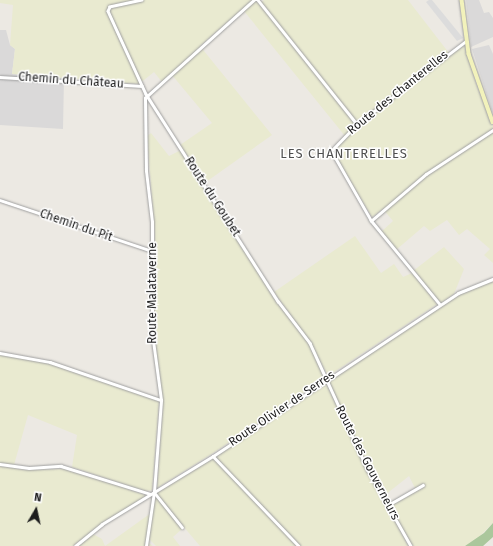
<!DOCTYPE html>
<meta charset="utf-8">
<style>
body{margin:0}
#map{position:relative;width:493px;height:546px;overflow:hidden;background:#ece9e3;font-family:"Fira Sans",sans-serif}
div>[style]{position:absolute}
.residential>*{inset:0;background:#dad9d9}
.farmland>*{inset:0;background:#e9ead0}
.forest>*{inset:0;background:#abc79c}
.parking>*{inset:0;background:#dcdcdc}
.roads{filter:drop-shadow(0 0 1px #a0a0a0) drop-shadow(0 0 1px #a0a0a0)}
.minor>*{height:2.5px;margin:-1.25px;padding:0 1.25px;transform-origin:1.25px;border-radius:1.25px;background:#fff}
.tertiary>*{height:3px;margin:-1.5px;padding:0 1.5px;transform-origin:1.5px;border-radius:1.5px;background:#fff}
.secondary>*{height:3.5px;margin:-1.75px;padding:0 1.75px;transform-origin:1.75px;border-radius:1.75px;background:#f2f2bb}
span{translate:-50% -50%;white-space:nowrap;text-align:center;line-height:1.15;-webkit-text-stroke:3px #fff;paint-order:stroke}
.street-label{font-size:12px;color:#1c1c1c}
.neighbourhood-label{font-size:13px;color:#4f4f4f;letter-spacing:1px}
.north{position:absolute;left:16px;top:490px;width:40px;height:40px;-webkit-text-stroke:3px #fff;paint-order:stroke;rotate:9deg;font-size:11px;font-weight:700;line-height:16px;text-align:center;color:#1c1c1c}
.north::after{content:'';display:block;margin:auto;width:14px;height:18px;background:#1c1c1c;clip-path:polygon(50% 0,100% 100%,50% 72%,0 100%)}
</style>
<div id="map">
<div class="residential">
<i style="clip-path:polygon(466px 0,479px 0,484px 13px,489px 12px,493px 18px,493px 37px,471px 47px)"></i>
<i style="clip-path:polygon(0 30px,6px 30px,10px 45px,15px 49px,12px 74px,64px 78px,63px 129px,0 125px)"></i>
<i style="clip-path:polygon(489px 45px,493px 54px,493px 114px,472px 49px)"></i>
</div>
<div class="farmland">
<i style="clip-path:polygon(0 0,253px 0,200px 46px,272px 135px,206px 182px,180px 145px,212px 123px,172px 75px,162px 82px,154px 72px,139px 84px,12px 74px,15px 49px,10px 45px,13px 5px,0 3px)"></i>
<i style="clip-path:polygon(264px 0,408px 0,449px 53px,462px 45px,465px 47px,476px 84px,493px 126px,493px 263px,484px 255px,490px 249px,467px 229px,459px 235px,447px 220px,430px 231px,424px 226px,396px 250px,381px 232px,393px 221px,383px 209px,372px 217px,335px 156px,335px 147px,345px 136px,244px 11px,255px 1px,260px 3px)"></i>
<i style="clip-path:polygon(151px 133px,169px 156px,181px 150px,275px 300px,307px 340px,325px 378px,213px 453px,157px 488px,163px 406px,153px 335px,155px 234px,147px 136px)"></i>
<i style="clip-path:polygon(355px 236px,381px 273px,394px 264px,403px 277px,412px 273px,437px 304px,328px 376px,311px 343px,274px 292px)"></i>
<i style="clip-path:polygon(444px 247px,464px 269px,454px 294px,441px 303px,413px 271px)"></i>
<i style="clip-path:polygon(493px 280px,493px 523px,476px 540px,465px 546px,411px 546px,390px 505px,416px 490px,409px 476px,385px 495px,368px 469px,408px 546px,298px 546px,290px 536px,296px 546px,200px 546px,154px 492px,213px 456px,239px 482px,216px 457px,218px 454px,325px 382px,357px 447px,329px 384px,330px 379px,456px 295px)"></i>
<i style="clip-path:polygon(0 354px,50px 363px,159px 401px,152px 490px,145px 491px,72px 467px,77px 435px,28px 415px,14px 465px,0 463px)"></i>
<i style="clip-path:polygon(0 466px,25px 470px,68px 469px,145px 495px,145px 497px,104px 522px,73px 546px,0 546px)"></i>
<i style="clip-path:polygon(155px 494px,182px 529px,173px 537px,180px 546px,156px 546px,148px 538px)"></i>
<i style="clip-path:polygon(151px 513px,147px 542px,153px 546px,76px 546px,91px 533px,102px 539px,105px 546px)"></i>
</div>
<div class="forest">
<i style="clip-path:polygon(493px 523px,493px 537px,483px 546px,465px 546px,484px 533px)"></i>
</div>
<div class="parking">
<i style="clip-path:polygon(429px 0,432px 0,463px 38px,457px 41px,426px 2px)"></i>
</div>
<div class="roads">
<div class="minor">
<i style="left:142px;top:0;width:33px;rotate:168deg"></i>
<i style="left:110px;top:7px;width:4px;rotate:117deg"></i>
<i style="left:108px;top:11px;width:91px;rotate:65.4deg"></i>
<i style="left:146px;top:94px;width:246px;rotate:57.5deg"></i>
<i style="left:278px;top:301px;width:53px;rotate:52.7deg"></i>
<i style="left:310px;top:343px;width:140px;rotate:65.5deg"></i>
<i style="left:368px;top:470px;width:87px;rotate:60.5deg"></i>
<i style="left:258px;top:0;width:159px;rotate:51.4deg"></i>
<i style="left:0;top:77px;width:142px;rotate:3.6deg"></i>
<i style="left:0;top:200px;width:160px;rotate:18.5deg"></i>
<i style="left:371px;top:221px;width:72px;rotate:-40.5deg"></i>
<i style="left:426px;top:174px;width:80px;rotate:-33.3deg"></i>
<i style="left:440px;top:305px;width:109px;rotate:-129.4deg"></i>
<i style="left:371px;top:221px;width:81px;rotate:-119.7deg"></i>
<i style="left:331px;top:151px;width:37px;rotate:-46deg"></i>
<i style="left:357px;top:124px;width:137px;rotate:-37.3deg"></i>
<i style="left:0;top:353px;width:51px;rotate:10.2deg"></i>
<i style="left:50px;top:362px;width:117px;rotate:18.9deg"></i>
<i style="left:213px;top:456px;width:124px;rotate:46.3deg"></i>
<i style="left:0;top:464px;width:29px;rotate:8deg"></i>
<i style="left:29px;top:468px;width:32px;rotate:-4deg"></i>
<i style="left:61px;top:466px;width:94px;rotate:17.3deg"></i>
<i style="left:154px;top:492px;width:45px;rotate:51.3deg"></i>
<i style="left:388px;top:505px;width:40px;rotate:-29.7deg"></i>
<i style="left:146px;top:546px;width:55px;rotate:-81.6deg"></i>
<i style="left:154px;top:492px;width:92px;rotate:-85.6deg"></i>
<i style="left:161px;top:400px;width:68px;rotate:-97.7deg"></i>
<i style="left:152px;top:333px;width:111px;rotate:-90deg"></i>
<i style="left:152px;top:222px;width:51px;rotate:-96.7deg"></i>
<i style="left:146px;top:171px;width:73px;rotate:-90.8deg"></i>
<i style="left:145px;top:98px;width:147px;rotate:-42deg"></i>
<i style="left:254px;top:0;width:4px"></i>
</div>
<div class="tertiary">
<i style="left:75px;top:546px;width:35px;rotate:-39deg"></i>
<i style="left:102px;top:524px;width:130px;rotate:-31.5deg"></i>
<i style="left:213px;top:456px;width:294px;rotate:-33.6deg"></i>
<i style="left:458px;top:293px;width:38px;rotate:-22deg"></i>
</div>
<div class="secondary">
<i style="left:462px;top:0;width:54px;rotate:82.6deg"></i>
<i style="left:469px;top:54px;width:72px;rotate:70.6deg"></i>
</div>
</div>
<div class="street-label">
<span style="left:71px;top:81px;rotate:4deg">Chemin du Château</span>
<span style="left:398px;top:93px;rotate:-39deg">Route des Chanterelles</span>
<span style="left:212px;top:197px;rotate:57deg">Route du Goubet</span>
<span style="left:76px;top:226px;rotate:19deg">Chemin du Pit</span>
<span style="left:153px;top:293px;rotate:-90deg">Route Malataverne</span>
<span style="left:282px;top:409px;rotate:-34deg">Route Olivier de Serres</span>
<span style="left:367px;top:463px;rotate:63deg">Route des Gouverneurs</span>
</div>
<div class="neighbourhood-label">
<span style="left:344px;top:154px">LES CHANTERELLES</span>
</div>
<div class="north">N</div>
</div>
